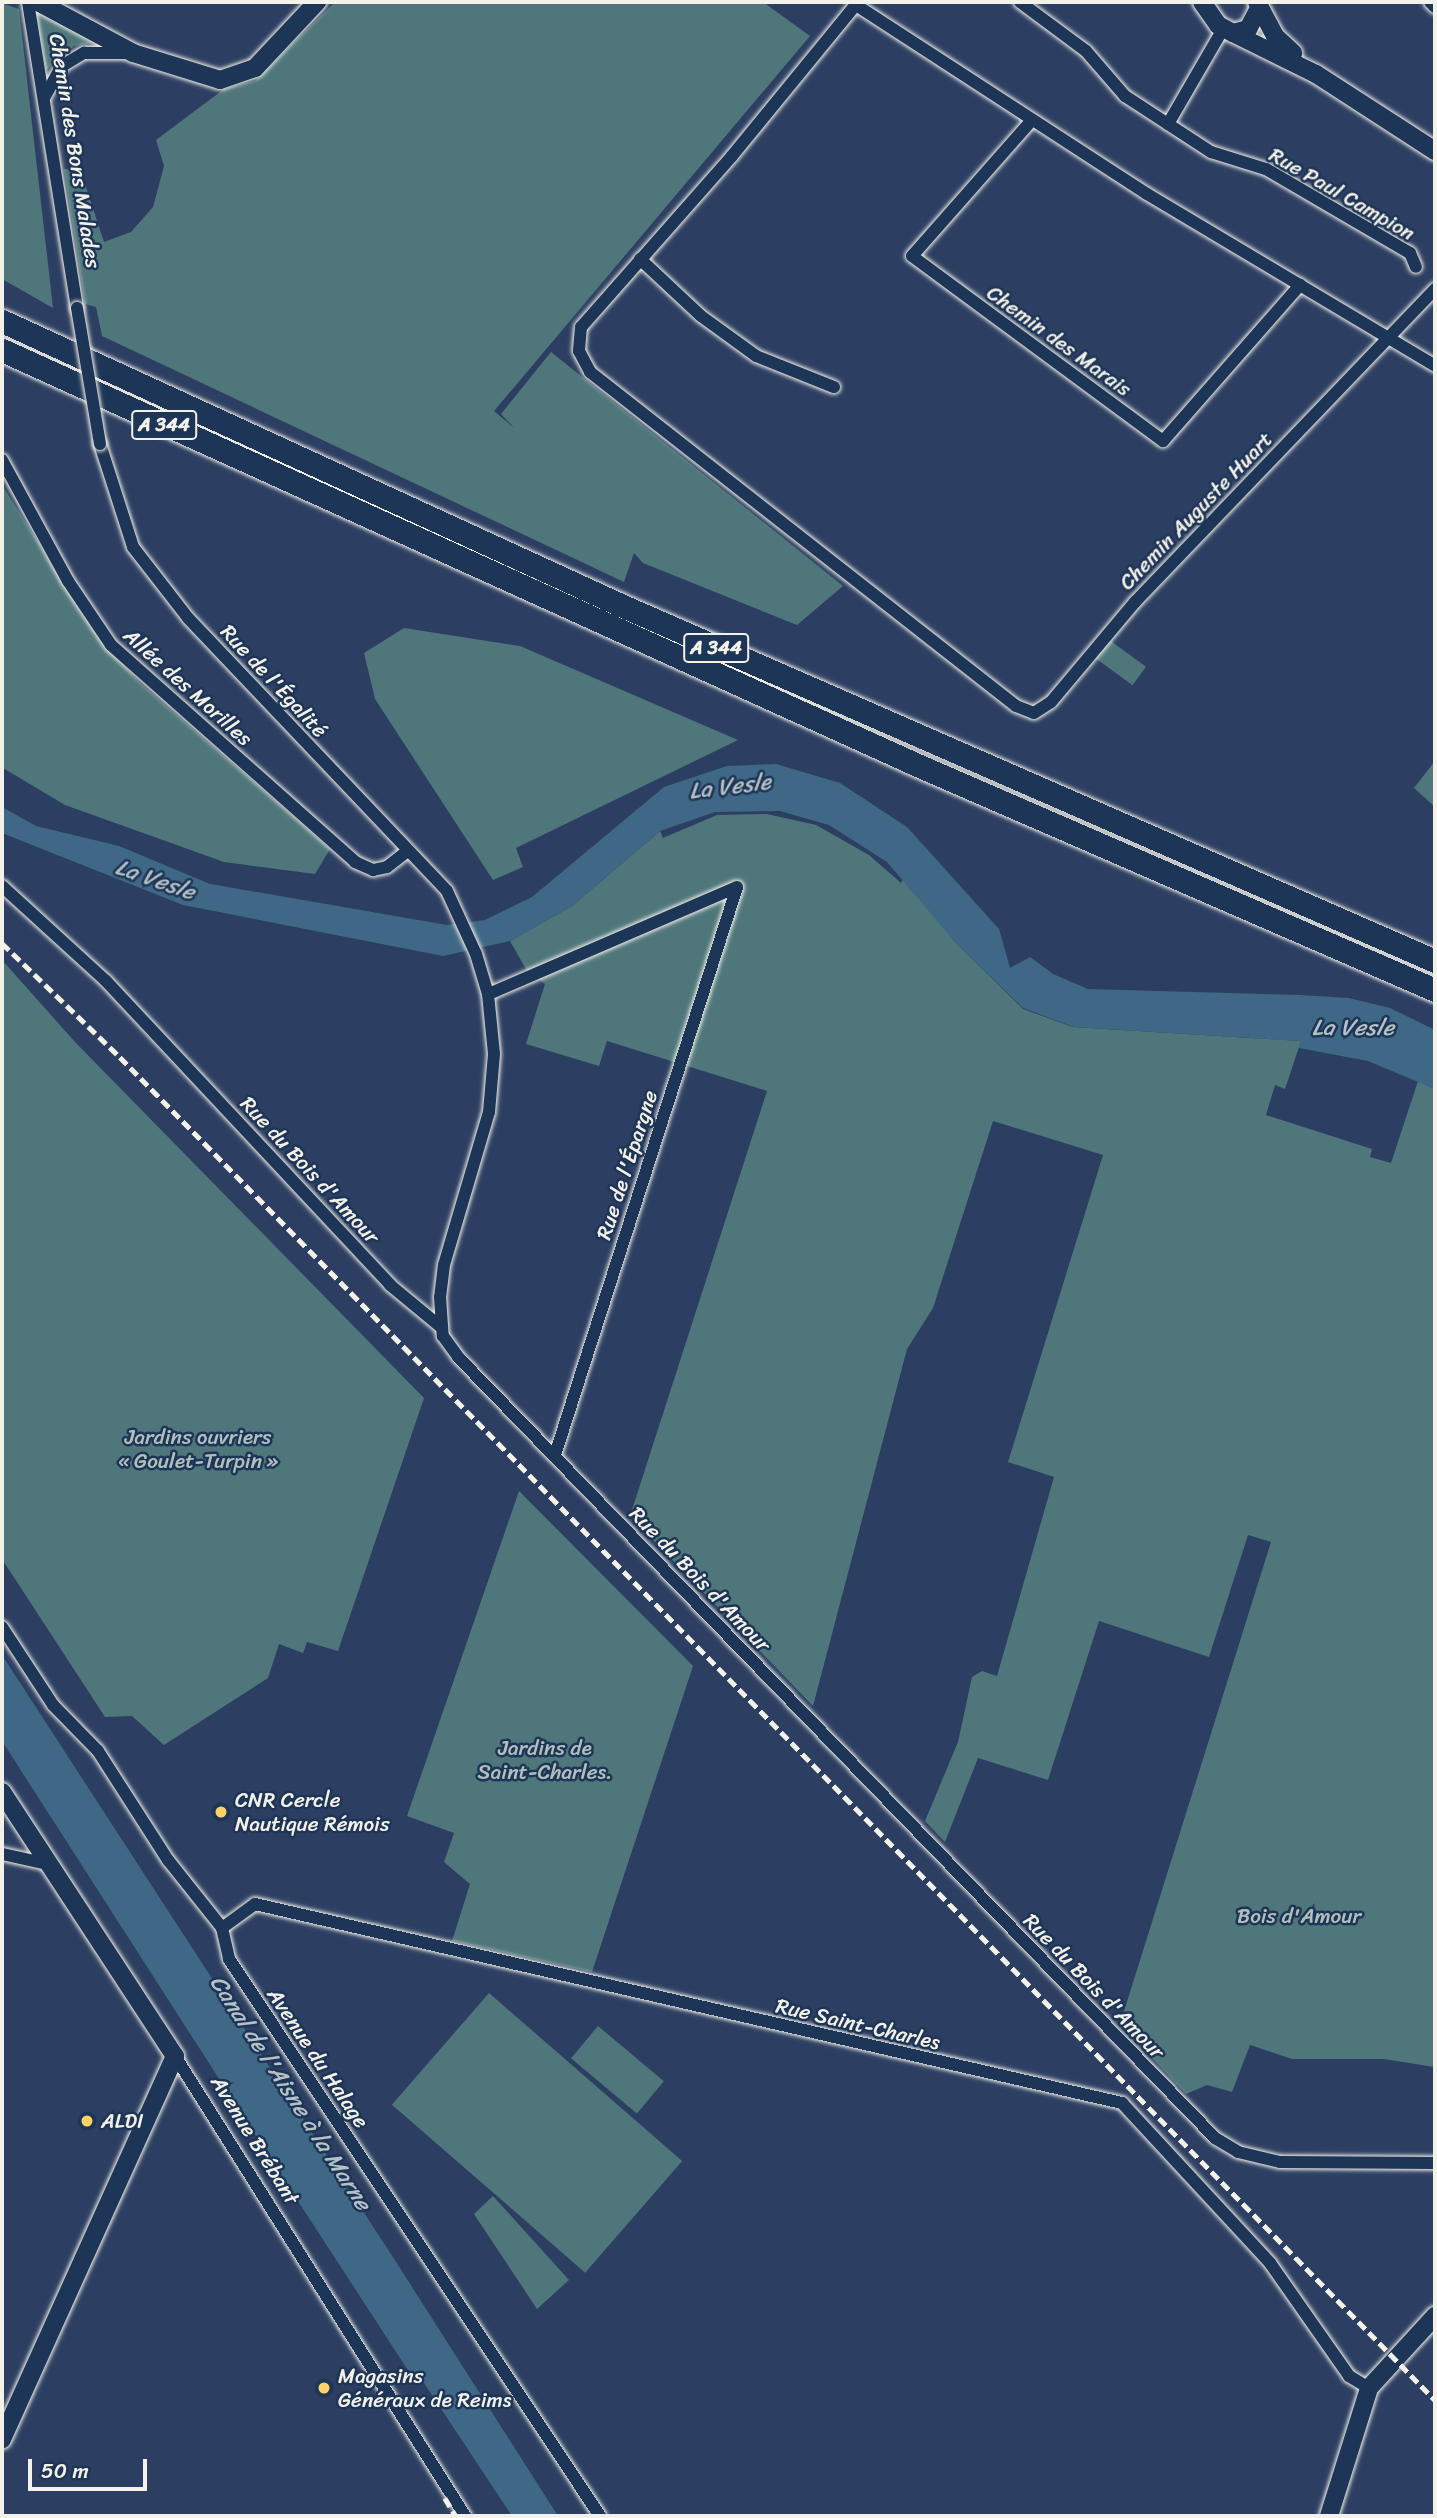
<!DOCTYPE html>
<meta charset="utf-8">
<style>
body{margin:0}
#map{position:relative;width:1437px;height:2518px;overflow:hidden;background:#2c3f62;font-family:Sriracha,sans-serif}
div>[style]{position:absolute}
.green>*{inset:0;background:#4e767b;transform-origin:0 0}
.water>*{inset:0;background:#3f6886}
.roads{filter:drop-shadow(0 0 2px #f4f1e8) drop-shadow(0 0 2px #f4f1e8)}
.street>*{height:12px;margin:-6px;padding:0 6px;transform-origin:6px;border-radius:6px;background:#1d3557}
.secondary>*{height:18px;margin:-9px;padding:0 9px;transform-origin:9px;border-radius:9px;background:#1d3557}
.highway>*{height:23px;margin:-11.5px;padding:0 11.5px;transform-origin:11.5px;border-radius:11.5px;background:#1d3557}
.rail>*{height:4.5px;margin-top:-2.25px;transform-origin:0;background:repeating-linear-gradient(90deg,#f4f1e8 0 10px,transparent 0 15px)}
.bridges{filter:drop-shadow(0 0 2px #f4f1e8) drop-shadow(0 0 2px #f4f1e8)}
.street-bridge>*{height:12px;margin:-6px;padding:0 6px;transform-origin:6px;border-radius:6px;background:#1d3557}
.dots>*{width:19px;height:19px;translate:-50% -50%;box-sizing:border-box;border:4px solid #1d3557;border-radius:50%}
span{translate:-50% -50%;white-space:nowrap;text-align:center;line-height:1.15;-webkit-text-stroke:5px #1d3557;paint-order:stroke}
.shield-label span{padding:2px 5px;background:#1d3557;border:2px solid;border-radius:5px;-webkit-text-stroke-width:0}
.shield-label{font-size:19px;color:#f4f1e8;font-weight:700}
.street-label{font-size:21px;color:#f4f1e8}
.park-label{font-size:21px;color:#b2c0bc}
.poi-label{font-size:21px;color:#f4f1e8}
.left{translate:0 -50%;text-align:left}
.water-label{font-size:23px;color:#b5c1c6;font-style:italic}
.frame{position:absolute;inset:0;border:4px solid #f4f1e8;pointer-events:none}
.scale{position:absolute;left:28px;top:2459px;width:119px;height:32px;box-sizing:border-box;border:4px solid #f4f1e8;border-top:0;padding-left:9px;font-size:21px;line-height:24px;white-space:nowrap;color:#f4f1e8;-webkit-text-stroke:5px #1d3557;paint-order:stroke}
</style>
<div id="map">
<div class="green">
<i style="clip-path:polygon(335px 2px,763px 2px,810px 36px,494px 411px,514px 428px,501px 414px,551px 352px,843px 586px,797px 625px,643px 563px,634px 553px,624px 582px,102px 336px,96px 307px,85px 304px,64px 169px,80px 169px,104px 242px,131px 232px,153px 207px,164px 166px,156px 140px,224px 89px,255px 81px)"></i>
<i style="clip-path:polygon(4px 4px,19px 9px,53px 308px,2px 279px)"></i>
<i style="clip-path:polygon(36px 10px,98px 42px,74px 46px,46px 70px)"></i>
<i style="clip-path:polygon(2px 485px,101px 641px,140px 683px,330px 849px,315px 874px,224px 862px,65px 805px,3px 768px)"></i>
<i style="clip-path:polygon(404px 628px,520px 646px,738px 740px,516px 848px,523px 867px,493px 880px,375px 699px,364px 653px)"></i>
<i style="left:1108px;top:639px;width:47px;height:23px;rotate:36deg"></i>
<i style="clip-path:polygon(1435px 761px,1435px 807px,1414px 788px)"></i>
<i style="clip-path:polygon(767px 814px,816px 825px,869px 855px,901px 883px,904px 877px,955px 942px,1023px 1009px,1073px 1027px,1301px 1041px,1285px 1089px,1275px 1085px,1266px 1115px,1372px 1149px,1370px 1157px,1391px 1163px,1418px 1081px,1435px 1089px,1434px 2067px,1384px 2059px,1292px 2059px,1250px 2045px,1232px 2092px,1207px 2085px,1186px 2094px,1120px 2024px,1271px 1542px,1248px 1535px,1209px 1657px,1099px 1621px,1048px 1780px,978px 1758px,945px 1842px,925px 1821px,958px 1742px,972px 1677px,982px 1671px,997px 1676px,1054px 1477px,1008px 1462px,1103px 1155px,993px 1121px,933px 1308px,907px 1349px,813px 1706px,630px 1516px,767px 1091px,607px 1041px,599px 1066px,526px 1044px,545px 984px,527px 971px,510px 941px,572px 906px,660px 831px,663px 838px,717px 815px)"></i>
<i style="clip-path:polygon(2px 960px,75px 1042px,424px 1398px,338px 1651px,307px 1642px,303px 1653px,279px 1644px,268px 1678px,164px 1745px,132px 1716px,105px 1717px,2px 1559px)"></i>
<i style="clip-path:polygon(519px 1491px,693px 1666px,592px 1972px,452px 1941px,470px 1884px,444px 1862px,454px 1833px,407px 1816px)"></i>
<i style="left:489px;top:1993px;width:256px;height:148px;rotate:41deg"></i>
<i style="left:598px;top:2026px;width:86px;height:42px;rotate:40deg"></i>
<i style="clip-path:polygon(493px 2196px,569px 2280px,537px 2309px,474px 2214px)"></i>
</div>
<div class="water">
<i style="clip-path:polygon(776px 764px,840px 783px,907px 827px,999px 929px,1010px 968px,1030px 957px,1053px 974px,1088px 989px,1300px 995px,1349px 998px,1390px 1008px,1435px 1030px,1435px 1089px,1368px 1061px,1299px 1048px,1300px 1041px,1074px 1027px,1023px 1008px,955px 942px,887px 862px,829px 825px,780px 811px,715px 812px,660px 831px,572px 906px,510px 941px,443px 956px,183px 905px,2px 833px,2px 807px,36px 826px,119px 846px,210px 884px,447px 925px,485px 920px,532px 897px,664px 787px,727px 766px)"></i>
<i style="clip-path:polygon(2px 1655px,398px 2265px,558px 2516px,512px 2516px,422px 2380px,415px 2381px,268px 2155px,2px 1741px)"></i>
</div>
<div class="roads">
<div class="street">
<i style="left:28px;top:2px;width:310px;rotate:80.9deg"></i>
<i style="left:858px;top:2px;width:199px;rotate:129.3deg"></i>
<i style="left:732px;top:156px;width:228px;rotate:131.4deg"></i>
<i style="left:581px;top:327px;width:24px;rotate:95deg"></i>
<i style="left:579px;top:351px;width:24px;rotate:62deg"></i>
<i style="left:590px;top:372px;width:541px;rotate:38.1deg"></i>
<i style="left:1016px;top:706px;width:19px;rotate:21deg"></i>
<i style="left:1034px;top:713px;width:20px;rotate:-33deg"></i>
<i style="left:1051px;top:702px;width:131px;rotate:-50deg"></i>
<i style="left:1135px;top:602px;width:434px;rotate:-46.2deg"></i>
<i style="left:1020px;top:2px;width:82px;rotate:36.6deg"></i>
<i style="left:1086px;top:51px;width:60px;rotate:49.1deg"></i>
<i style="left:1125px;top:96px;width:103px;rotate:33.1deg"></i>
<i style="left:1211px;top:152px;width:58px;rotate:17.2deg"></i>
<i style="left:1266px;top:169px;width:167px;rotate:30.3deg"></i>
<i style="left:1410px;top:253px;width:15px;rotate:67deg"></i>
<i style="left:1430px;top:2px;width:7px;rotate:45deg"></i>
<i style="left:856px;top:5px;width:347px;rotate:33deg"></i>
<i style="left:1147px;top:194px;width:335px;rotate:30.8deg"></i>
<i style="left:44px;top:98px;width:37px;rotate:-61deg"></i>
<i style="left:62px;top:66px;width:26px;rotate:-31deg"></i>
<i style="left:84px;top:53px;width:46px"></i>
<i style="left:1032px;top:120px;width:181px;rotate:131.4deg"></i>
<i style="left:912px;top:256px;width:312px;rotate:36.4deg"></i>
<i style="left:1163px;top:441px;width:208px;rotate:-48.7deg"></i>
<i style="left:1168px;top:124px;width:110px;rotate:-59.9deg"></i>
<i style="left:640px;top:259px;width:83px;rotate:43.1deg"></i>
<i style="left:701px;top:316px;width:68px;rotate:36deg"></i>
<i style="left:756px;top:356px;width:84px;rotate:21.7deg"></i>
<i style="left:100px;top:444px;width:108px;rotate:72.2deg"></i>
<i style="left:133px;top:547px;width:90px;rotate:52.2deg"></i>
<i style="left:188px;top:618px;width:376px;rotate:46.5deg"></i>
<i style="left:447px;top:891px;width:69px;rotate:65.3deg"></i>
<i style="left:476px;top:954px;width:42px;rotate:73.3deg"></i>
<i style="left:2px;top:460px;width:138px;rotate:61.4deg"></i>
<i style="left:68px;top:581px;width:77px;rotate:56.1deg"></i>
<i style="left:111px;top:645px;width:327px;rotate:41.6deg"></i>
<i style="left:355px;top:862px;width:20px;rotate:24deg"></i>
<i style="left:373px;top:870px;width:14px;rotate:-12deg"></i>
<i style="left:387px;top:867px;width:24px;rotate:-38deg"></i>
<i style="left:2px;top:886px;width:141px;rotate:42.4deg"></i>
<i style="left:106px;top:981px;width:416px;rotate:46.9deg"></i>
<i style="left:390px;top:1285px;width:66px;rotate:39.5deg"></i>
<i style="left:737px;top:887px;width:271px;rotate:156.7deg"></i>
<i style="left:488px;top:994px;width:60px;rotate:84.3deg"></i>
<i style="left:494px;top:1054px;width:58px;rotate:94.9deg"></i>
<i style="left:489px;top:1112px;width:159px;rotate:106.4deg"></i>
<i style="left:444px;top:1265px;width:32px;rotate:97deg"></i>
<i style="left:440px;top:1297px;width:39px;rotate:86deg"></i>
<i style="left:443px;top:1336px;width:26px;rotate:54deg"></i>
<i style="left:458px;top:1357px;width:1088px;rotate:45.89deg"></i>
<i style="left:1215px;top:2138px;width:27px;rotate:31deg"></i>
<i style="left:1238px;top:2152px;width:43px;rotate:13.4deg"></i>
<i style="left:1280px;top:2162px;width:155px;rotate:0.4deg"></i>
<i style="left:555px;top:1455px;width:596px;rotate:-72.23deg"></i>
<i style="left:2px;top:1627px;width:93px;rotate:56.8deg"></i>
<i style="left:53px;top:1705px;width:64px;rotate:45.6deg"></i>
<i style="left:98px;top:1751px;width:130px;rotate:57.3deg"></i>
<i style="left:168px;top:1860px;width:87px;rotate:51.5deg"></i>
<i style="left:222px;top:1928px;width:32px;rotate:77deg"></i>
<i style="left:229px;top:1959px;width:669px;rotate:56.33deg"></i>
<i style="left:2px;top:1854px;width:47px;rotate:12.3deg"></i>
<i style="left:222px;top:1928px;width:41px;rotate:-36deg"></i>
<i style="left:255px;top:1904px;width:890px;rotate:12.93deg"></i>
<i style="left:1122px;top:2103px;width:218px;rotate:47.2deg"></i>
<i style="left:1270px;top:2263px;width:138px;rotate:55deg"></i>
<i style="left:1349px;top:2376px;width:23px;rotate:31deg"></i>
<i style="left:175px;top:2056px;width:544px;rotate:57.77deg"></i>
</div>
<div class="secondary">
<i style="left:38px;top:2px;width:108px;rotate:28.2deg"></i>
<i style="left:133px;top:53px;width:91px;rotate:17.2deg"></i>
<i style="left:220px;top:80px;width:37px;rotate:-19deg"></i>
<i style="left:255px;top:68px;width:91px;rotate:-46.8deg"></i>
<i style="left:1202px;top:2px;width:28px;rotate:55deg"></i>
<i style="left:1218px;top:25px;width:17px;rotate:28deg"></i>
<i style="left:1233px;top:33px;width:16px;rotate:-15deg"></i>
<i style="left:1248px;top:29px;width:21px;rotate:-62deg"></i>
<i style="left:1257px;top:2px;width:38px;rotate:62deg"></i>
<i style="left:1275px;top:36px;width:25px;rotate:43deg"></i>
<i style="left:1233px;top:33px;width:93px;rotate:26.3deg"></i>
<i style="left:1316px;top:74px;width:142px;rotate:32.9deg"></i>
<i style="left:2px;top:1792px;width:316px;rotate:56.8deg"></i>
<i style="left:175px;top:2056px;width:421px;rotate:114.3deg"></i>
<i style="left:1329px;top:2516px;width:134px;rotate:-72.6deg"></i>
<i style="left:1369px;top:2388px;width:98px;rotate:-47.5deg"></i>
</div>
<div class="highway">
<i style="left:2px;top:321px;width:686px;rotate:24.66deg"></i>
<i style="left:625px;top:607px;width:884px;rotate:23.61deg"></i>
<i style="left:2px;top:350px;width:1002px;rotate:24.39deg"></i>
<i style="left:915px;top:764px;width:567px;rotate:23.49deg"></i>
</div>
</div>
<div class="rail">
<i style="left:2px;top:943px;width:164px;rotate:44deg"></i>
<i style="left:120px;top:1057px;width:1880px;rotate:45.6deg"></i>
<i style="left:445px;top:2498px;width:21px;rotate:59deg"></i>
</div>
<div class="bridges">
<div class="street-bridge">
<i style="left:77px;top:308px;width:138px;rotate:80.4deg"></i>
</div>
</div>
<div class="dots">
<i style="left:221px;top:1812px;background:#ffd166"></i>
<i style="left:87px;top:2121px;background:#ffd166"></i>
<i style="left:324px;top:2388px;background:#ffd166"></i>
</div>
<div class="shield-label">
<span style="left:164px;top:425px">A 344</span>
<span style="left:716px;top:648px">A 344</span>
</div>
<div class="street-label">
<span style="left:75px;top:151px;rotate:81deg">Chemin des Bons Malades</span>
<span style="left:1342px;top:194px;rotate:30deg">Rue Paul Campion</span>
<span style="left:1059px;top:341px;rotate:36deg">Chemin des Marais</span>
<span style="left:1196px;top:511px;rotate:-46deg">Chemin Auguste Huart</span>
<span style="left:274px;top:681px;rotate:47deg">Rue de l'Égalité</span>
<span style="left:188px;top:687px;rotate:42deg">Allée des Morilles</span>
<span style="left:627px;top:1165px;rotate:-72deg">Rue de l'Épargne</span>
<span style="left:310px;top:1170px;rotate:47deg">Rue du Bois d'Amour</span>
<span style="left:700px;top:1579px;rotate:46deg">Rue du Bois d'Amour</span>
<span style="left:1094px;top:1986px;rotate:46deg">Rue du Bois d'Amour</span>
<span style="left:858px;top:2024px;rotate:13deg">Rue Saint-Charles</span>
<span style="left:318px;top:2058px;rotate:56deg">Avenue du Halage</span>
<span style="left:255px;top:2140px;rotate:58deg">Avenue Brébant</span>
</div>
<div class="park-label">
<span style="left:198px;top:1449px">Jardins ouvriers<br>« Goulet-Turpin »</span>
<span style="left:545px;top:1760px">Jardins de<br>Saint-Charles.</span>
<span style="left:1299px;top:1916px">Bois d'Amour</span>
</div>
<div class="poi-label">
<span class="left" style="left:235px;top:1812px">CNR Cercle<br>Nautique Rémois</span>
<span class="left" style="left:101px;top:2121px">ALDI</span>
<span class="left" style="left:338px;top:2388px">Magasins<br>Généraux de Reims</span>
</div>
<div class="water-label">
<span style="left:730px;top:787px;rotate:-7deg">La Vesle</span>
<span style="left:155px;top:880px;rotate:19deg">La Vesle</span>
<span style="left:1353px;top:1028px">La Vesle</span>
<span style="left:290px;top:2093px;rotate:57deg">Canal de l'Aisne à la Marne</span>
</div>
<div class="frame"></div>
<div class="scale">50 m</div>
</div>
